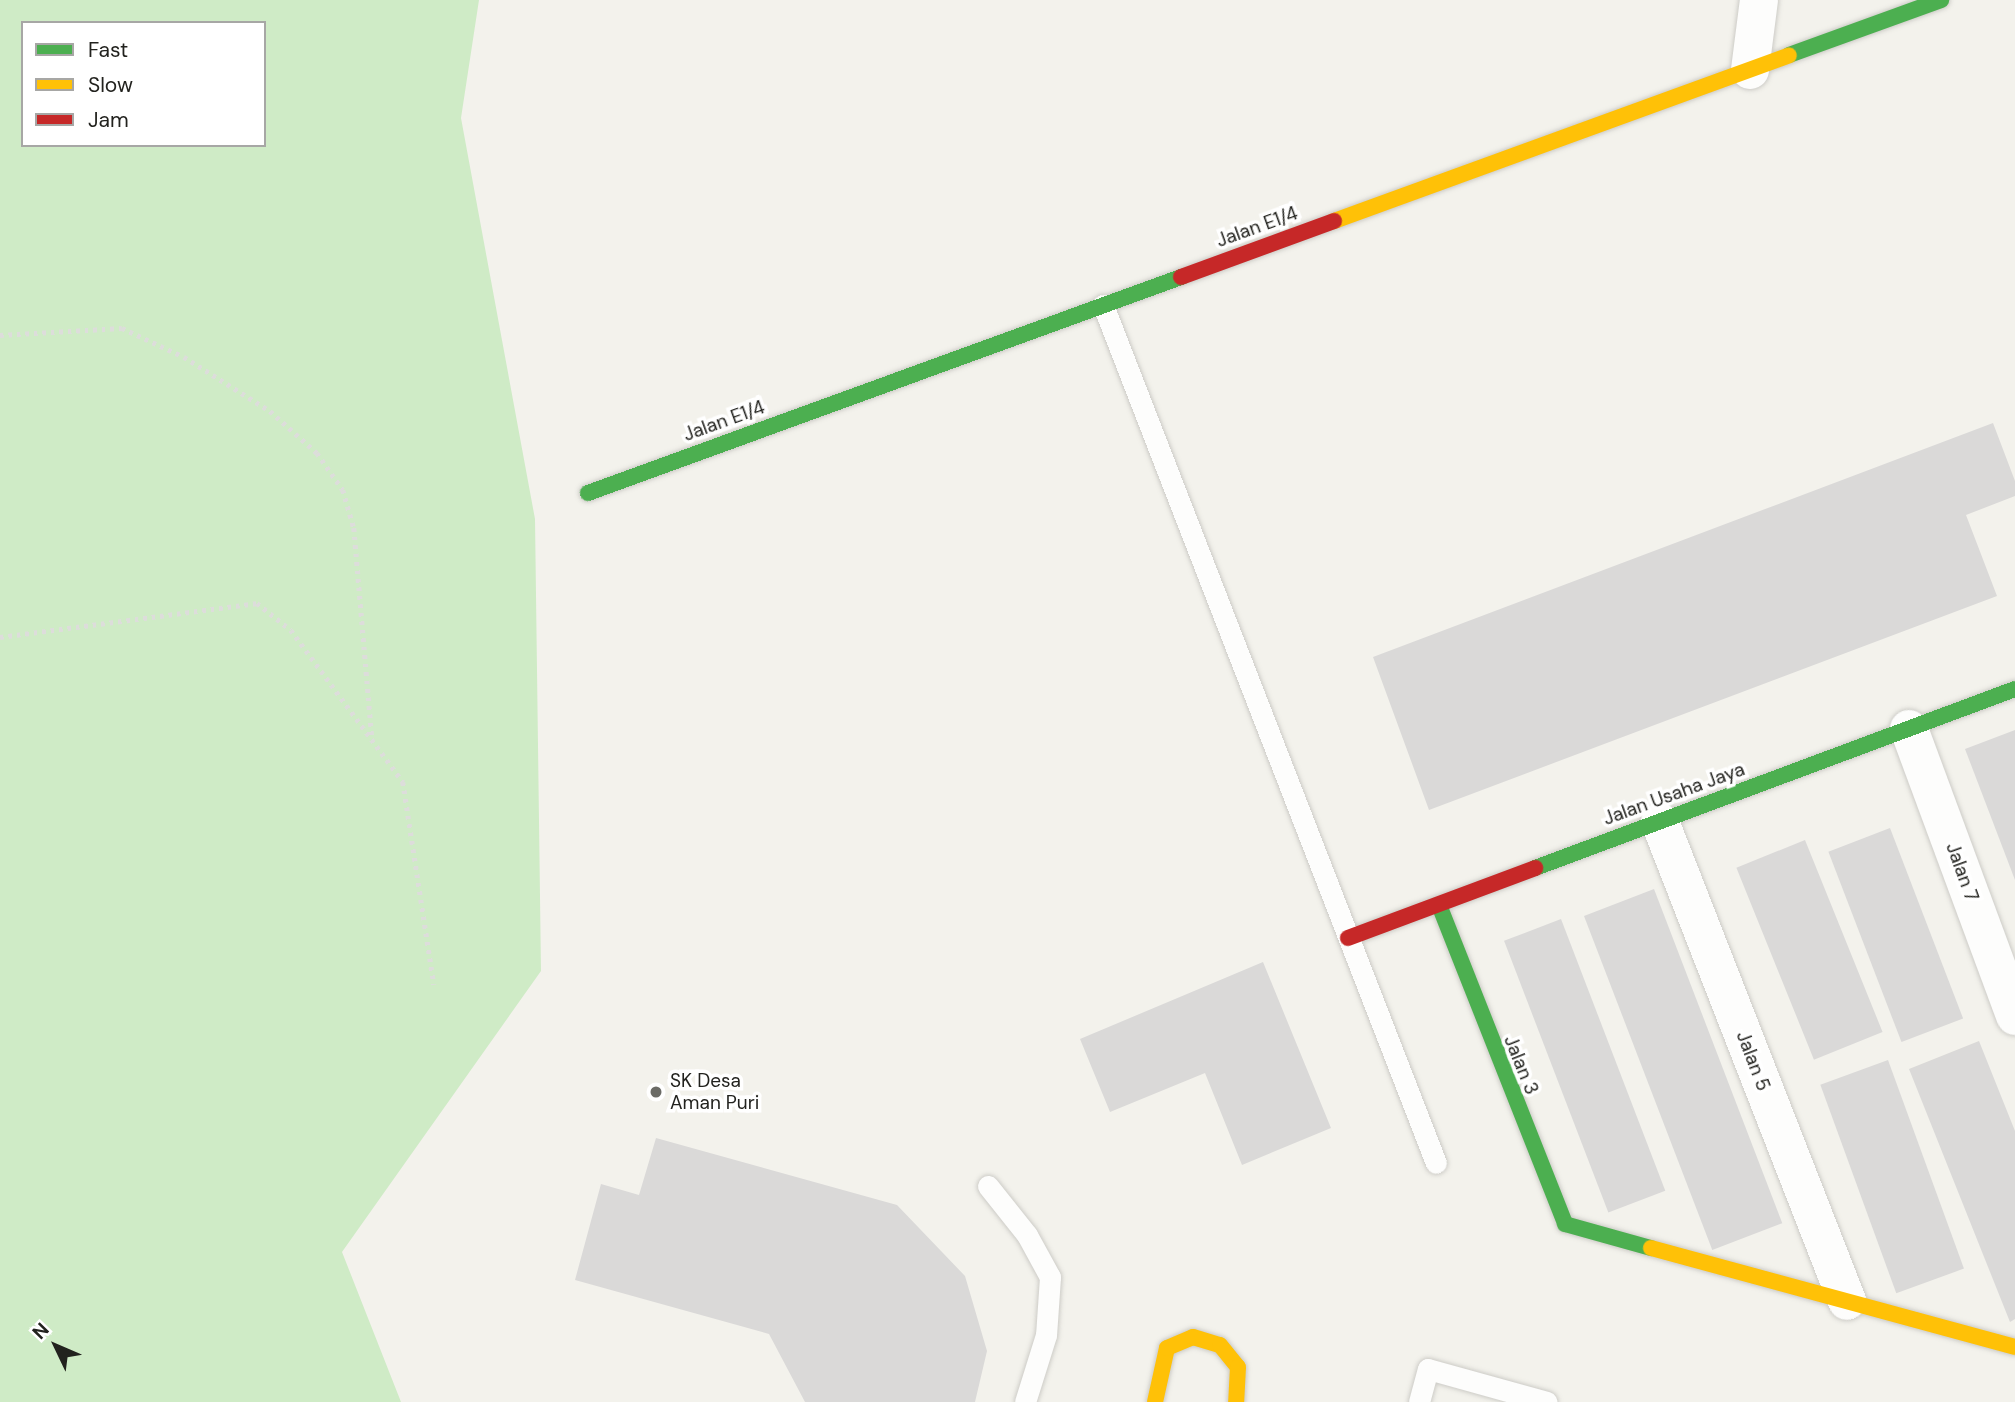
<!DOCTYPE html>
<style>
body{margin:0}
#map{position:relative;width:2015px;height:1402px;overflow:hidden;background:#f3f2ec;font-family:"DM Sans",sans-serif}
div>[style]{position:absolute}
.green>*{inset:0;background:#cfebc6}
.building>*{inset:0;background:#dad9d8;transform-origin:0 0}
.path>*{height:4.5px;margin-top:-2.25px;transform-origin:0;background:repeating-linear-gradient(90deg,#dddddb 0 3.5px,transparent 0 8.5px)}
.roads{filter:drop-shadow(0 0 2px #cdccc7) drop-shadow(0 0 2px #cdccc7)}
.lane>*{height:21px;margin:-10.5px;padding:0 10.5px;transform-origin:10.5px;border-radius:10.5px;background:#fdfdfc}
.street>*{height:38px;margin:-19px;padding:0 19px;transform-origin:19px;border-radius:19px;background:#fdfdfc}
.fast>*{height:16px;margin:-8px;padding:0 8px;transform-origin:8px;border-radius:8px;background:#4caf50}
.slow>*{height:16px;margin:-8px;padding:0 8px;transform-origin:8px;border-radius:8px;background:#ffc107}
.jam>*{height:16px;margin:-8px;padding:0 8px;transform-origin:8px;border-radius:8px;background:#c62828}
.dots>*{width:19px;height:19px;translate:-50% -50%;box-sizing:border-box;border:4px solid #fff;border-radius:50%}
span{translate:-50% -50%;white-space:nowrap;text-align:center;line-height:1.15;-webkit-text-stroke:7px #fff;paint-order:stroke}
.street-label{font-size:19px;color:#22221e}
.poi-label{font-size:19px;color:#22221e}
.left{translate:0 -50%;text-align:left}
.legend{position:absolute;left:21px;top:21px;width:245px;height:126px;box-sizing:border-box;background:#fff;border:2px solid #a7a7a5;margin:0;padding:9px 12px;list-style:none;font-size:21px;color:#22221e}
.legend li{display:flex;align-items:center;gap:14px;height:35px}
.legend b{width:35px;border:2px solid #a7a7a5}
.north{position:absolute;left:21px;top:1311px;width:70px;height:70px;-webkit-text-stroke:5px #fff;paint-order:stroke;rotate:314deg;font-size:19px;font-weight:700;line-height:28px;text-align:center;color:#22221e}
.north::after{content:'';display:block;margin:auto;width:24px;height:32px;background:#22221e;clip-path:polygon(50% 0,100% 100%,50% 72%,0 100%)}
</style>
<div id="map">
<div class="green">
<i style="clip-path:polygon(evenodd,0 0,479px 0,461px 118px,535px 519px,541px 971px,342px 1252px,401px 1402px,0 1402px,0 0,23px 23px,264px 23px,264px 145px,23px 145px,23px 23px)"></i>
</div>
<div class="building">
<i style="clip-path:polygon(1993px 423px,2015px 481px,2015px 496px,1966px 515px,1997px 596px,1429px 810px,1373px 657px)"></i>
<i style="clip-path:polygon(2015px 730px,2015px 880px,1965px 749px)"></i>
<i style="left:1890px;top:828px;width:204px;height:66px;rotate:69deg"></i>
<i style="left:1805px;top:840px;width:207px;height:74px;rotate:68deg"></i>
<i style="left:1654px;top:889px;width:358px;height:75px;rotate:69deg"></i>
<i style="left:1561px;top:919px;width:291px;height:61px;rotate:69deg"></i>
<i style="clip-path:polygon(1263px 962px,1331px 1128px,1242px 1165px,1205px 1073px,1110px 1112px,1080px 1039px)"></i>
<i style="clip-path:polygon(1979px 1041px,2015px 1131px,2015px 1319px,2010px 1322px,1909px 1069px)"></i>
<i style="left:1888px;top:1060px;width:222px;height:72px;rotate:70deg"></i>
<i style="clip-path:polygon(656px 1138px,897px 1205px,965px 1276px,987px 1351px,975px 1402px,805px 1402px,769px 1334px,575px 1280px,601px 1184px,639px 1195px)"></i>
</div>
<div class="path">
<i style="left:0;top:335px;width:122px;rotate:-3.3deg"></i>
<i style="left:122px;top:328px;width:68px;rotate:25.1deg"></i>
<i style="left:184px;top:357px;width:102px;rotate:32.1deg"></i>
<i style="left:270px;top:411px;width:63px;rotate:41.8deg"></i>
<i style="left:317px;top:453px;width:45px;rotate:54.9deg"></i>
<i style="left:343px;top:490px;width:40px;rotate:74deg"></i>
<i style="left:354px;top:528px;width:210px;rotate:85.1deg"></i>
<i style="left:0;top:637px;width:259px;rotate:-7.5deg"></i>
<i style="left:257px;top:603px;width:43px;rotate:38.5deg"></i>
<i style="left:291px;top:630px;width:189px;rotate:53.6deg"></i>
<i style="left:403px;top:782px;width:205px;rotate:81.3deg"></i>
</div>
<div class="roads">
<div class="lane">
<i style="left:1103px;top:305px;width:920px;rotate:68.79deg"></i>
<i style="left:988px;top:1186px;width:63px;rotate:51.5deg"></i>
<i style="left:1027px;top:1235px;width:48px;rotate:61.3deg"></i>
<i style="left:1050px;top:1277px;width:58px;rotate:93.9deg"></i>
<i style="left:1046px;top:1335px;width:70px;rotate:107.4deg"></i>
<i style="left:1419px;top:1402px;width:34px;rotate:-75deg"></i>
<i style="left:1428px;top:1369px;width:123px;rotate:15.5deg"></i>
</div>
<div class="street">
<i style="left:1750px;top:70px;width:71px;rotate:-82.7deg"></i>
<i style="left:1909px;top:729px;width:306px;rotate:69.7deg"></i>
<i style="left:1660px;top:822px;width:514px;rotate:68.67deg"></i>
</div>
<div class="fast">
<i style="left:1789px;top:55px;width:162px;rotate:-19.9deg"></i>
<i style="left:588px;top:493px;width:631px;rotate:-20.01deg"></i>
<i style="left:1535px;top:868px;width:512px;rotate:-20.45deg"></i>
<i style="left:1439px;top:905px;width:343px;rotate:68.4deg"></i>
<i style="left:1565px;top:1224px;width:89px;rotate:15.6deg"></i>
</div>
<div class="slow">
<i style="left:1334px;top:221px;width:484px;rotate:-20deg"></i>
<i style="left:1651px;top:1248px;width:377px;rotate:15.2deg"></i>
<i style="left:1155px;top:1402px;width:55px;rotate:-77.5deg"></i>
<i style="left:1167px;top:1348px;width:28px;rotate:-23deg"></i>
<i style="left:1193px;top:1337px;width:28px;rotate:17deg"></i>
<i style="left:1220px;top:1345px;width:28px;rotate:51deg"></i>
<i style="left:1238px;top:1367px;width:35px;rotate:93deg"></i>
</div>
<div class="jam">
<i style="left:1181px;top:277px;width:163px;rotate:-20.1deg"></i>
<i style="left:1348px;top:938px;width:200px;rotate:-20.5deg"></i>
</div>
</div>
<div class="dots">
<i style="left:656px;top:1092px;background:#6b6b66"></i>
</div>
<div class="street-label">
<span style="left:1257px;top:227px;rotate:-20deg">Jalan E1/4</span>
<span style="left:724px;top:421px;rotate:-20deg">Jalan E1/4</span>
<span style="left:1674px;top:794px;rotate:-20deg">Jalan Usaha Jaya</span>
<span style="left:1962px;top:872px;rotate:70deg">Jalan 7</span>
<span style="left:1753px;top:1061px;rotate:69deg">Jalan 5</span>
<span style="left:1521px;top:1065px;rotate:68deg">Jalan 3</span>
</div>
<div class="poi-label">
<span class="left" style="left:670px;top:1092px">SK Desa<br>Aman Puri</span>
</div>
<ul class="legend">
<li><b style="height:9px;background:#4caf50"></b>Fast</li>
<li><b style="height:9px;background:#ffc107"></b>Slow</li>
<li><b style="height:9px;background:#c62828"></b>Jam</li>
</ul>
<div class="north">N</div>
</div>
